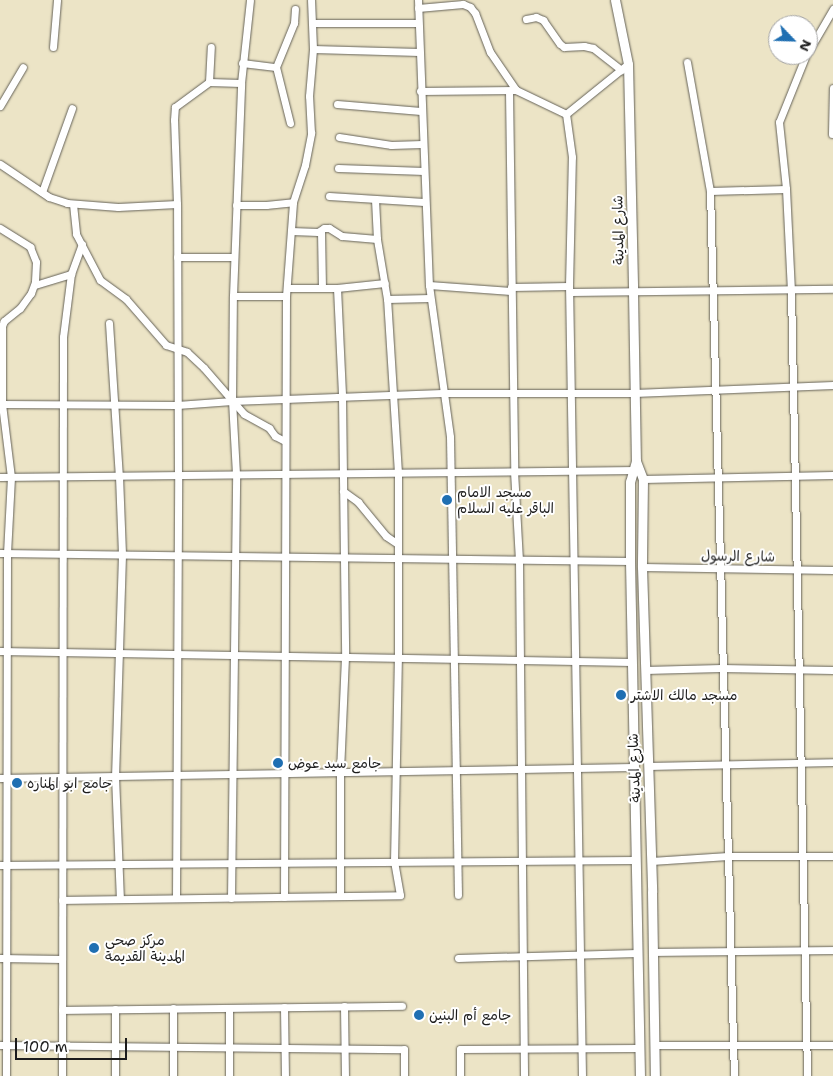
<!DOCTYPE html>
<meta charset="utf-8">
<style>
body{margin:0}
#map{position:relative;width:833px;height:1076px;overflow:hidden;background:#ece4c6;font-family:"Shantell Sans","Playpen Sans Arabic",sans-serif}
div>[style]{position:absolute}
.roads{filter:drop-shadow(0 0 1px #656258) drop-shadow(0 0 1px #656258)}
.minor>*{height:7px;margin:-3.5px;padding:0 3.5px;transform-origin:3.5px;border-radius:3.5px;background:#fff}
.secondary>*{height:9px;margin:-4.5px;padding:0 4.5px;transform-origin:4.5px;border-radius:4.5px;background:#fff}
.dots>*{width:14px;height:14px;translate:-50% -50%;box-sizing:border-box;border:2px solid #fff;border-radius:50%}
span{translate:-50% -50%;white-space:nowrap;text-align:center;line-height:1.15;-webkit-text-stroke:4px #fff;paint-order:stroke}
.street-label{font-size:14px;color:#1c1c1c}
.poi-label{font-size:14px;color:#1c1c1c}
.left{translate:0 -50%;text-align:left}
.north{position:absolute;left:768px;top:15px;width:50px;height:50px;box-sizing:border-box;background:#fff;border:1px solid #a4a4a4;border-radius:50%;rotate:114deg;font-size:14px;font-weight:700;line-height:20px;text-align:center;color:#1c1c1c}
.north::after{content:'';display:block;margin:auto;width:18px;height:22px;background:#1f6fb2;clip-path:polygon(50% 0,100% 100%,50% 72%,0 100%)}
.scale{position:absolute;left:15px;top:1038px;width:112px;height:22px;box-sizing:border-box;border:2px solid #1c1c1c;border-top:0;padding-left:6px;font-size:15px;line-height:18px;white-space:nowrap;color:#1c1c1c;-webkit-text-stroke:4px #fff;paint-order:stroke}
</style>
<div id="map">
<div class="roads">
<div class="minor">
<i style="left:418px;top:0;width:285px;rotate:87.8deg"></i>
<i style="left:429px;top:285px;width:153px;rotate:82.1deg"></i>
<i style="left:450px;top:437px;width:458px;rotate:89deg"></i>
<i style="left:418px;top:8px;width:45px;rotate:-5.1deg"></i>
<i style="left:463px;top:4px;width:8px;rotate:23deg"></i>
<i style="left:470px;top:7px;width:8px;rotate:50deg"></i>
<i style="left:475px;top:13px;width:42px;rotate:69deg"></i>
<i style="left:490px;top:52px;width:46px;rotate:55.6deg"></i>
<i style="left:526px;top:19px;width:10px;rotate:-11deg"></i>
<i style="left:536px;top:17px;width:8px;rotate:23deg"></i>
<i style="left:543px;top:20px;width:29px;rotate:55deg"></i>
<i style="left:560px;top:44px;width:5px;rotate:37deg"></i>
<i style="left:564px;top:47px;width:20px;rotate:-3deg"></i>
<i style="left:584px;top:46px;width:9px;rotate:13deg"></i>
<i style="left:593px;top:48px;width:36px;rotate:38deg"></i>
<i style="left:312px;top:23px;width:106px"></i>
<i style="left:53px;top:47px;width:47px;rotate:-85.1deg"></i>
<i style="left:313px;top:49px;width:106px;rotate:1.6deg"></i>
<i style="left:808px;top:52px;width:50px;rotate:-59.8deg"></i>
<i style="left:806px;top:55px;width:72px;rotate:111.9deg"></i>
<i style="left:779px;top:122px;width:67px;rotate:84deg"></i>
<i style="left:786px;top:189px;width:101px;rotate:87.2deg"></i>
<i style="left:791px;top:290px;width:786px;rotate:88.83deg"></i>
<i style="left:687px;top:62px;width:131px;rotate:79.9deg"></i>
<i style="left:710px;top:191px;width:885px;rotate:88.45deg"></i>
<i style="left:242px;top:63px;width:34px;rotate:7deg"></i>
<i style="left:209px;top:82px;width:35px;rotate:-87deg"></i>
<i style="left:420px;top:91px;width:96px;rotate:-0.6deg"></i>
<i style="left:516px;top:90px;width:55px;rotate:25.6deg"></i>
<i style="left:509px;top:91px;width:380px;rotate:89.2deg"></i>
<i style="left:514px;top:471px;width:90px;rotate:86.8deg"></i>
<i style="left:519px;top:561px;width:515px;rotate:89.44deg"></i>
<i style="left:337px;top:104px;width:84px;rotate:4.8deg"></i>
<i style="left:0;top:106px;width:45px;rotate:-59.5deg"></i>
<i style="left:290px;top:123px;width:58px;rotate:-104deg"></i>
<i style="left:276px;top:67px;width:48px;rotate:-67.8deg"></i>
<i style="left:294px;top:23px;width:14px;rotate:-86deg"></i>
<i style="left:832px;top:134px;width:46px;rotate:-88.8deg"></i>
<i style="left:339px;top:137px;width:53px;rotate:8.7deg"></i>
<i style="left:391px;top:145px;width:31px;rotate:-2deg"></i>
<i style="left:0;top:164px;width:59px;rotate:34deg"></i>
<i style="left:49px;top:197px;width:19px;rotate:18deg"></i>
<i style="left:67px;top:203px;width:51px;rotate:4.5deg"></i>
<i style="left:118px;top:207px;width:59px;rotate:-2.9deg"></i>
<i style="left:338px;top:168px;width:86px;rotate:2deg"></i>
<i style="left:710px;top:191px;width:76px;rotate:-1.5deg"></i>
<i style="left:42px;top:192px;width:89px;rotate:-70.3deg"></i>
<i style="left:329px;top:196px;width:95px;rotate:3.6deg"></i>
<i style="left:73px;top:204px;width:30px;rotate:84deg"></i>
<i style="left:76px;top:234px;width:52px;rotate:62.4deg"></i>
<i style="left:100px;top:280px;width:32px;rotate:36deg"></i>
<i style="left:126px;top:299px;width:61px;rotate:49deg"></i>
<i style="left:166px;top:345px;width:22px;rotate:18deg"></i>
<i style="left:187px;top:352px;width:23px;rotate:43deg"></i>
<i style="left:204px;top:368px;width:61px;rotate:49deg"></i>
<i style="left:244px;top:414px;width:29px;rotate:29deg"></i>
<i style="left:269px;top:428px;width:10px;rotate:53deg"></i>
<i style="left:275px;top:436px;width:11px;rotate:27deg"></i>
<i style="left:236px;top:205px;width:30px"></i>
<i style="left:266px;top:205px;width:27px;rotate:-6deg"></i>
<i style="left:0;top:228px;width:36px;rotate:32deg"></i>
<i style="left:30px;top:247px;width:16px;rotate:68deg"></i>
<i style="left:36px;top:262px;width:20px;rotate:93deg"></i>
<i style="left:35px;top:282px;width:12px;rotate:110deg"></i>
<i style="left:31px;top:293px;width:19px;rotate:126deg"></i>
<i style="left:20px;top:308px;width:21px;rotate:141deg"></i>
<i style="left:4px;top:321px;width:5px;rotate:112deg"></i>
<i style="left:2px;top:326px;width:78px;rotate:90deg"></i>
<i style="left:2px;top:404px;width:74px;rotate:83deg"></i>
<i style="left:11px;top:477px;width:76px;rotate:93deg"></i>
<i style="left:7px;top:553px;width:523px;rotate:90.11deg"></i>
<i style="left:291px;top:231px;width:27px;rotate:2deg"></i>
<i style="left:318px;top:232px;width:7px;rotate:-34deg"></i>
<i style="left:324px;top:228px;width:5px"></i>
<i style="left:329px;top:228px;width:15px;rotate:32deg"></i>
<i style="left:342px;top:236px;width:35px;rotate:5deg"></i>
<i style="left:321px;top:231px;width:57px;rotate:89deg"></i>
<i style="left:177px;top:257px;width:57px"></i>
<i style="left:35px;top:285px;width:38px;rotate:-17deg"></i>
<i style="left:429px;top:285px;width:82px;rotate:4.2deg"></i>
<i style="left:511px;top:287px;width:58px;rotate:-1deg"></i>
<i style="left:287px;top:288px;width:50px"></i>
<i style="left:337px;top:288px;width:48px;rotate:-5.9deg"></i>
<i style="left:337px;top:288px;width:108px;rotate:87.3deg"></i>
<i style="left:342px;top:396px;width:261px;rotate:89.3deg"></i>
<i style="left:345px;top:657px;width:115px;rotate:92.5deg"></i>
<i style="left:340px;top:772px;width:124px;rotate:90deg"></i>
<i style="left:570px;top:292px;width:263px;rotate:-0.7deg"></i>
<i style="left:233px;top:296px;width:53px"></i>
<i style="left:387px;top:299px;width:43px;rotate:-1.3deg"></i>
<i style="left:109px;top:323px;width:153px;rotate:86.3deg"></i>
<i style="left:119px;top:476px;width:79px;rotate:87.8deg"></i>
<i style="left:122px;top:555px;width:221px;rotate:91.8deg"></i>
<i style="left:115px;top:776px;width:123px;rotate:87.7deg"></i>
<i style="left:0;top:404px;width:177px;rotate:0.3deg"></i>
<i style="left:177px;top:405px;width:55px;rotate:-4.2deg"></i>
<i style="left:232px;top:401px;width:210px;rotate:-2.2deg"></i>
<i style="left:442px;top:393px;width:192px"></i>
<i style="left:634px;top:393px;width:199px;rotate:-2.3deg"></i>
<i style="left:0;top:477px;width:637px;rotate:-0.63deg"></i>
<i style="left:643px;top:479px;width:190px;rotate:-1.2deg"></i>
<i style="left:343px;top:491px;width:19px;rotate:36deg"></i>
<i style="left:358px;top:502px;width:44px;rotate:50.5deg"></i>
<i style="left:386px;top:536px;width:14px;rotate:34deg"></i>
<i style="left:0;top:553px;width:630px;rotate:0.73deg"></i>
<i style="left:642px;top:567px;width:191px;rotate:0.9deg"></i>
<i style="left:0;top:651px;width:631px;rotate:1deg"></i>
<i style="left:645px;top:670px;width:76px;rotate:-1.5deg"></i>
<i style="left:721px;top:668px;width:112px;rotate:1deg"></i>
<i style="left:648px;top:766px;width:185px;rotate:-1.2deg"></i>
<i style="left:0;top:778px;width:633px;rotate:-1deg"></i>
<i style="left:651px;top:861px;width:77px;rotate:-3.7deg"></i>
<i style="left:728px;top:856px;width:105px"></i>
<i style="left:0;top:865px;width:635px;rotate:-0.45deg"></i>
<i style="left:284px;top:897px;width:601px;rotate:-89.81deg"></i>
<i style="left:286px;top:296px;width:94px;rotate:-85.7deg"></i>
<i style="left:293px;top:202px;width:39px;rotate:-72deg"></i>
<i style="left:305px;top:165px;width:33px;rotate:-79deg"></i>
<i style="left:311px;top:133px;width:37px;rotate:-93deg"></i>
<i style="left:309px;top:96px;width:47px;rotate:-85.1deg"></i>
<i style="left:313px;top:49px;width:49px;rotate:-92.3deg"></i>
<i style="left:176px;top:898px;width:423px;rotate:-89.7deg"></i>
<i style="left:178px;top:475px;width:271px;rotate:-90.2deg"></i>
<i style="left:177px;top:204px;width:84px;rotate:-92deg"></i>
<i style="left:174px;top:120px;width:13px;rotate:-86deg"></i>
<i style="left:175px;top:107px;width:42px;rotate:-36.3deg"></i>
<i style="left:209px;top:82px;width:32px;rotate:2deg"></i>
<i style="left:231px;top:898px;width:424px;rotate:-89.3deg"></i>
<i style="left:236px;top:474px;width:73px;rotate:-93.1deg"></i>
<i style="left:232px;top:401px;width:105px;rotate:-89.5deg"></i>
<i style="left:233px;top:296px;width:213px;rotate:-87.8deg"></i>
<i style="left:241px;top:83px;width:83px;rotate:-83.8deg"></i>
<i style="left:62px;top:900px;width:338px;rotate:-0.8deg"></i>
<i style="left:400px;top:895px;width:34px;rotate:-100deg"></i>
<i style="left:394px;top:862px;width:204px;rotate:-88.9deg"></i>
<i style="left:398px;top:658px;width:185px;rotate:-90deg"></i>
<i style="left:398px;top:473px;width:174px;rotate:-93.6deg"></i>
<i style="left:387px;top:299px;width:61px;rotate:-99.5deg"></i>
<i style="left:377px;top:239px;width:40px;rotate:-92.9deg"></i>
<i style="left:653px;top:952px;width:180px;rotate:-0.6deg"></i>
<i style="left:0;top:958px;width:62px;rotate:0.9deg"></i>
<i style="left:458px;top:958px;width:179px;rotate:-1.6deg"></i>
<i style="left:344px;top:1006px;width:70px;rotate:89.2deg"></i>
<i style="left:284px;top:1007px;width:69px;rotate:89.2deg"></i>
<i style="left:229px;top:1008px;width:68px;rotate:90deg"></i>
<i style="left:62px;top:1010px;width:340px;rotate:-0.7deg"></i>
<i style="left:0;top:1045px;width:404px;rotate:0.6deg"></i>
<i style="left:404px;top:1049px;width:27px;rotate:90deg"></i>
<i style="left:655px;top:1045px;width:178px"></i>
<i style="left:62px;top:1076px;width:739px;rotate:-89.92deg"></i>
<i style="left:63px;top:337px;width:64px;rotate:-82.8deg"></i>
<i style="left:71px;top:274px;width:32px;rotate:-70deg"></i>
<i style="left:115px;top:1076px;width:67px;rotate:-90deg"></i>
<i style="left:173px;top:1076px;width:68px;rotate:-90deg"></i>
<i style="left:460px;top:1076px;width:27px;rotate:-90deg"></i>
<i style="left:460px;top:1049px;width:179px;rotate:-0.3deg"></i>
<i style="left:582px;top:1076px;width:790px;rotate:-90.94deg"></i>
<i style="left:569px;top:286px;width:129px;rotate:-88.7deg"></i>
<i style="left:572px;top:157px;width:43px;rotate:-97.9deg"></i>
<i style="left:566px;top:114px;width:80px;rotate:-38.9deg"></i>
</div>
<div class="secondary">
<i style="left:615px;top:0;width:65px;rotate:78.5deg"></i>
<i style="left:628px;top:64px;width:228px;rotate:88.7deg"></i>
<i style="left:633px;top:292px;width:169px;rotate:89deg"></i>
<i style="left:636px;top:461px;width:22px;rotate:106deg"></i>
<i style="left:630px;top:482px;width:79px;rotate:90deg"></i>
<i style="left:630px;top:561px;width:515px;rotate:88.89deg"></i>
<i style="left:636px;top:461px;width:19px;rotate:69deg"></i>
<i style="left:643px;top:479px;width:88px;rotate:90.7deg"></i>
<i style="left:642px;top:567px;width:325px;rotate:88.2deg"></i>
<i style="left:652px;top:892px;width:184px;rotate:89.1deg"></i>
</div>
</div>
<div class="dots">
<i style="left:447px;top:500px;background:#1f6fb2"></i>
<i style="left:621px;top:695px;background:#1f6fb2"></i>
<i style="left:278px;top:763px;background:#1f6fb2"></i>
<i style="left:17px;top:783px;background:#1f6fb2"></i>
<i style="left:94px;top:948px;background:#1f6fb2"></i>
<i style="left:419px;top:1015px;background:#1f6fb2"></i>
</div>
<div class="street-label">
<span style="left:618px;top:230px;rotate:-91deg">شارع المدينة</span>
<span style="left:738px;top:556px;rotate:1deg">شارع الرسول</span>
<span style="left:634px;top:768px;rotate:-92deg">شارع المدينة</span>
</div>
<div class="poi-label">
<span class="left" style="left:457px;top:500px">مسجد الامام<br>الباقر عليه السلام</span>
<span class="left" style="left:631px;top:695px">مسجد مالك الاشتر</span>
<span class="left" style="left:288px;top:763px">جامع سيد عوض</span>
<span class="left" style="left:27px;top:783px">جامع ابو المناره</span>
<span class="left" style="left:105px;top:948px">مركز صحي<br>المدينة القديمة</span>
<span class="left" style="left:429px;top:1015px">جامع أم البنين</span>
</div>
<div class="north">N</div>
<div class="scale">100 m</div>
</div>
